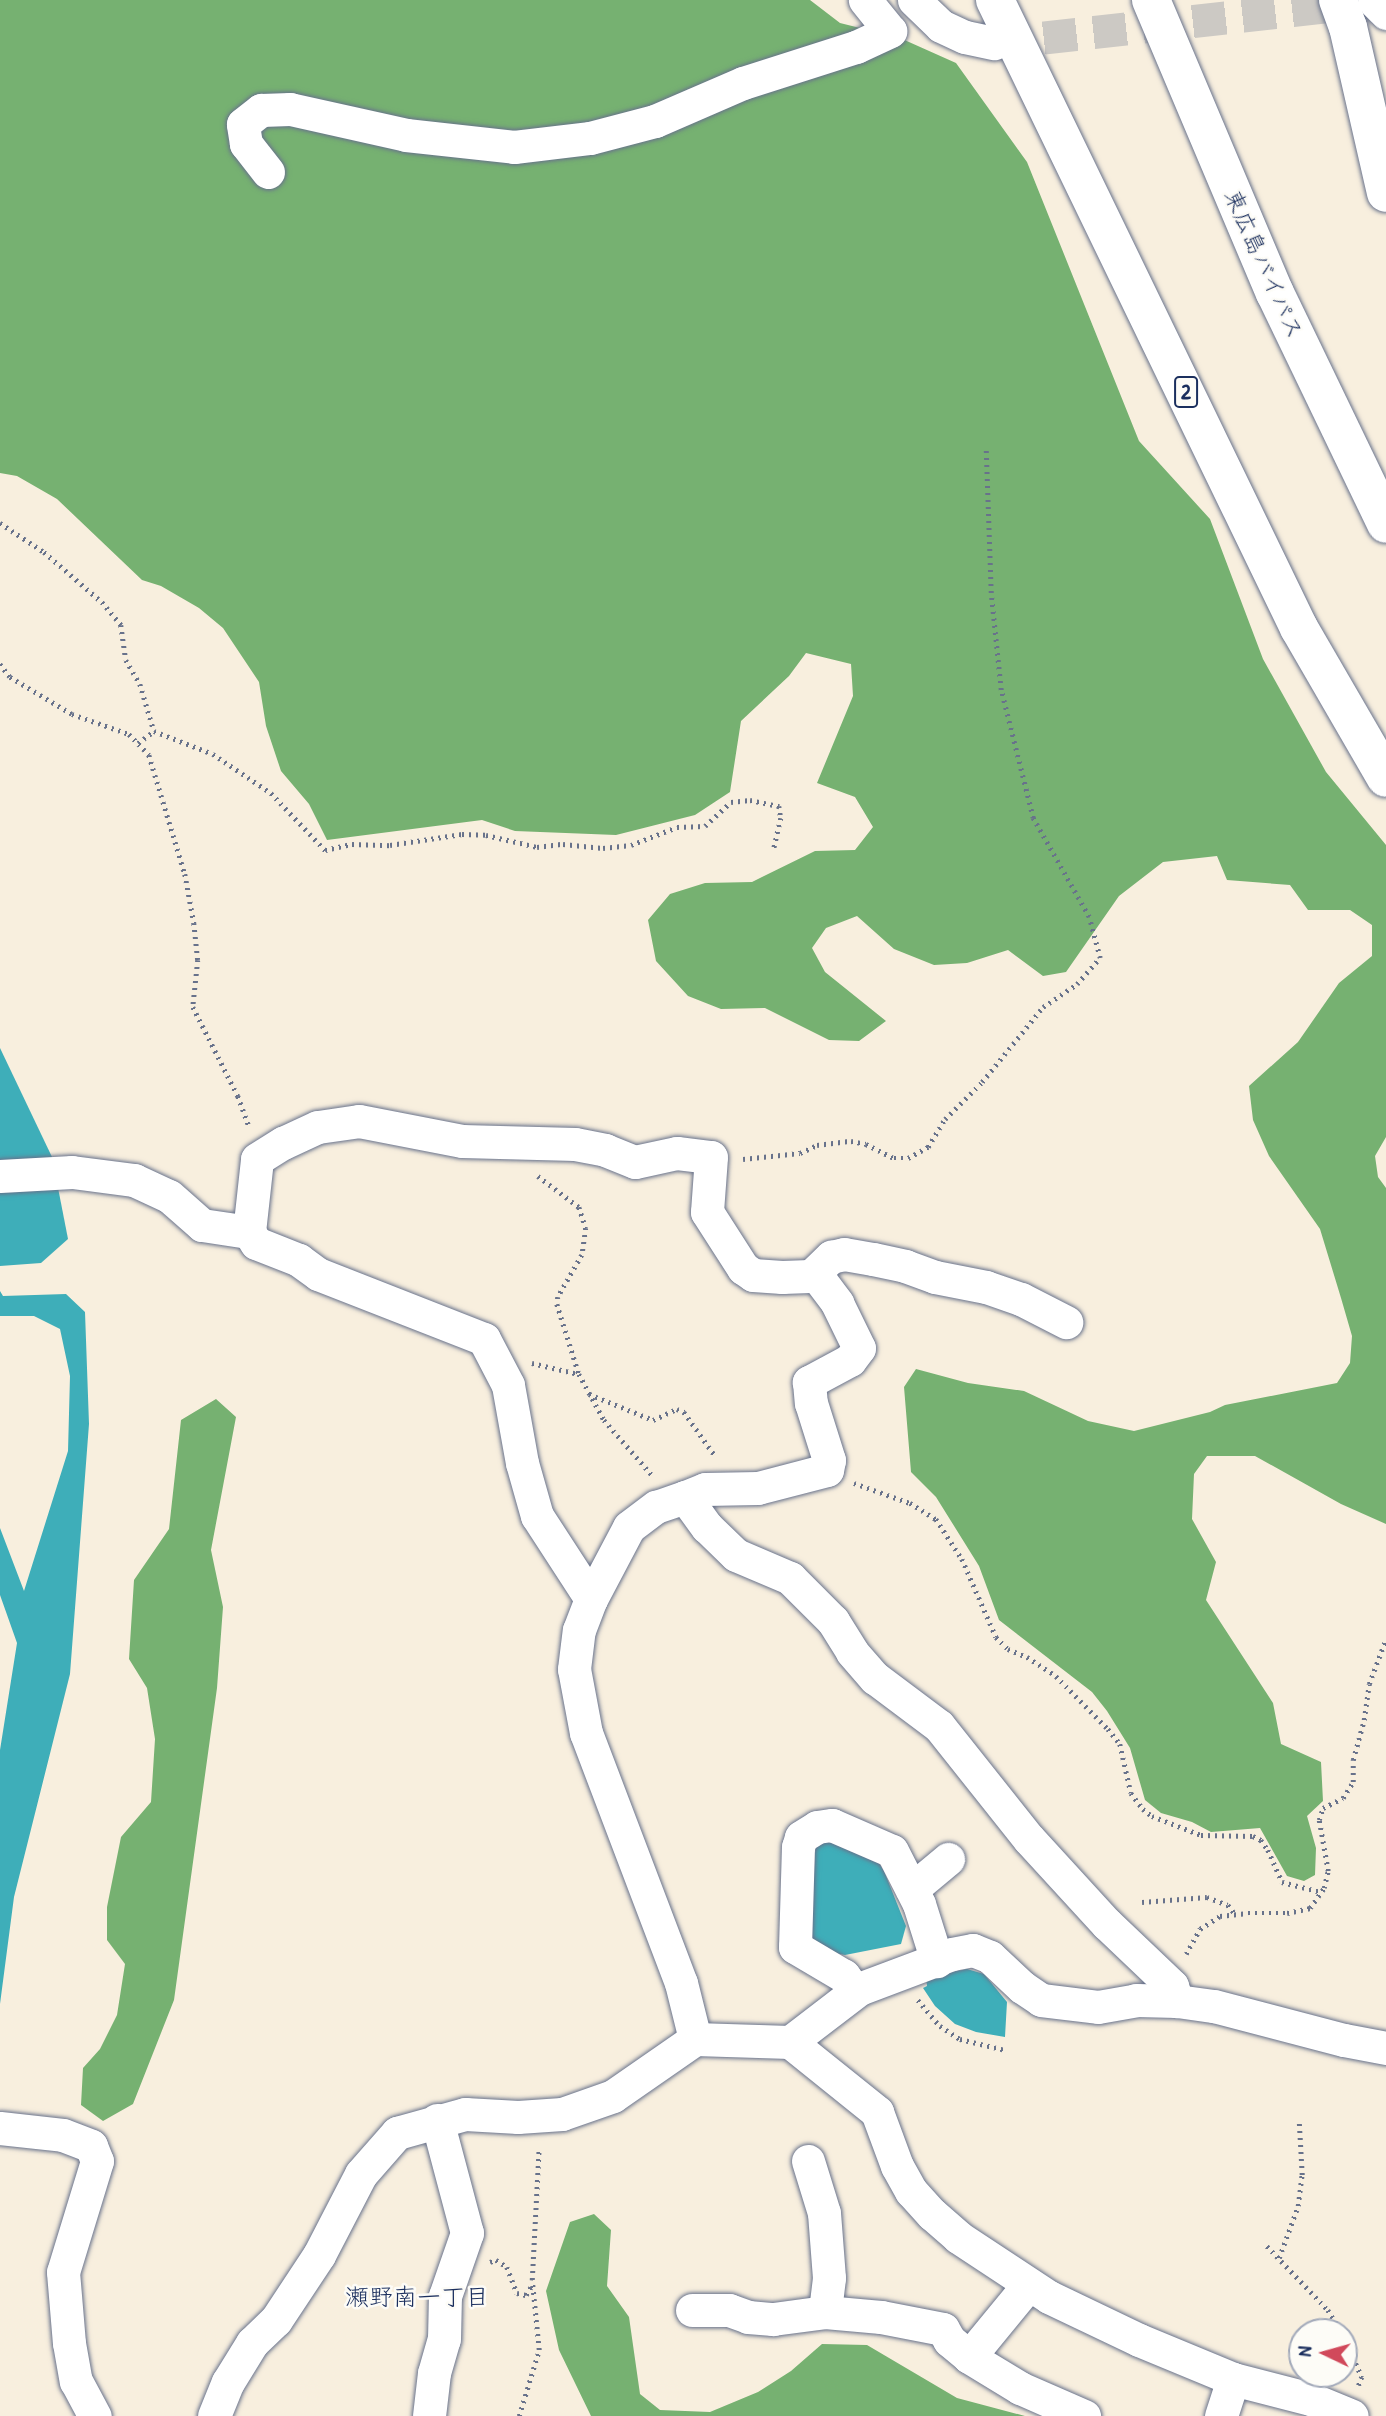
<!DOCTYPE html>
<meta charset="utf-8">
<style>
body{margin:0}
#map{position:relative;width:1386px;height:2416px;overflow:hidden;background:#f8efde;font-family:"Patrick Hand","Klee One",sans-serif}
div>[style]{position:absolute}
.forest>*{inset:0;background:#76b171}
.water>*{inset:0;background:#3eaeb9}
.minor-tunnel>*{height:33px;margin-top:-16.5px;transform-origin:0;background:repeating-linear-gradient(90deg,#ccc9c4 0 33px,transparent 0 50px)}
.path>*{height:4.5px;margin-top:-2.25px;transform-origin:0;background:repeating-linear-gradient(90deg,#68728b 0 2px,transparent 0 7px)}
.roads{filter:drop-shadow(0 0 2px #68728b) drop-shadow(0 0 2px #68728b)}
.minor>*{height:33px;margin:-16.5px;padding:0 16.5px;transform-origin:16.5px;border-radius:16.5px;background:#fff}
.highway>*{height:38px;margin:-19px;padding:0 19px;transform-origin:19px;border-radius:19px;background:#fff}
span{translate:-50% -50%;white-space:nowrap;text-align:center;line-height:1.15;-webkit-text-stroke:5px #fdfcf7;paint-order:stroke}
.shield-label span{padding:2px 5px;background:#fdfcf7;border:2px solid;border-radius:5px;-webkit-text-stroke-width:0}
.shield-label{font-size:21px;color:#1b2f5e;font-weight:700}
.street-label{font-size:23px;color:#1b2f5e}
.neighbourhood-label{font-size:24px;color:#1b2f5e}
.north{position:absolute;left:1288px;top:2318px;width:70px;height:70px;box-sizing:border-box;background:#fdfcf7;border:2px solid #a3aaba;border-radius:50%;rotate:275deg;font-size:19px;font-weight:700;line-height:28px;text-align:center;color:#1b2f5e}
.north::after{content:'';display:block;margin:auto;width:24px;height:32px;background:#d1495b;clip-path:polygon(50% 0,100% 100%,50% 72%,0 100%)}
</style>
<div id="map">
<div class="forest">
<i style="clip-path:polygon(0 0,810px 0,840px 23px,900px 38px,956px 63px,1027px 162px,1139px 441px,1210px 519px,1263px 659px,1326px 772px,1386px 845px,1386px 1137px,1375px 1156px,1378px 1177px,1386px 1188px,1386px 1524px,1341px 1504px,1255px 1456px,1207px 1456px,1194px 1474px,1192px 1519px,1216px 1562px,1206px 1600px,1273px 1703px,1281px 1744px,1321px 1762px,1323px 1801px,1307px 1816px,1316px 1848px,1315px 1875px,1304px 1881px,1287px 1876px,1260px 1828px,1211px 1832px,1192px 1822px,1161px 1813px,1145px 1800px,1130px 1748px,1107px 1711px,1092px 1692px,999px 1620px,979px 1566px,936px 1497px,911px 1472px,904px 1387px,916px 1369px,968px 1383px,1024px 1391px,1088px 1421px,1134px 1431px,1210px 1412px,1225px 1405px,1337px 1383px,1350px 1363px,1352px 1336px,1341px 1298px,1320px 1229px,1269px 1156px,1253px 1120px,1249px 1086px,1298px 1042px,1339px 983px,1372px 956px,1372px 925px,1350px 910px,1308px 910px,1290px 885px,1227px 880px,1217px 856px,1163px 862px,1119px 896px,1066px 972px,1043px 976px,1008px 950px,967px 963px,934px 965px,894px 949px,857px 916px,826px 928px,812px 948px,825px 972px,886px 1021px,859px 1041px,829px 1040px,765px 1008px,721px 1009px,688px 996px,656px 961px,648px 920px,670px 894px,705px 883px,752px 882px,815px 851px,855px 850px,873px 827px,855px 797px,817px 783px,853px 696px,851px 664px,806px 653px,789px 676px,741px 721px,730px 792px,695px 815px,616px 835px,515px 831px,482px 820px,327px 840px,309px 804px,281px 771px,266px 726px,259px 682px,223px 628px,199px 608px,161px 586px,142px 580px,57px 499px,17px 476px,0 473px)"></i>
<i style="clip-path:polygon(216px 1399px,236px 1417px,211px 1550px,223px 1607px,217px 1688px,174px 2000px,133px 2104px,103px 2121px,81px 2105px,83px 2068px,100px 2049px,117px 2015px,125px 1964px,107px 1940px,107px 1907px,121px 1837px,151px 1802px,155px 1739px,147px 1688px,129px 1659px,134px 1580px,169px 1529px,181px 1420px)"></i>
<i style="clip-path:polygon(594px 2214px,611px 2230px,607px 2286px,629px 2317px,640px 2394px,660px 2410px,710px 2412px,758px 2392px,791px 2371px,822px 2344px,867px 2345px,957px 2398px,1025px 2416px,591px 2416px,559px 2350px,546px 2291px,570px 2222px)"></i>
</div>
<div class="water">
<i style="clip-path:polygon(0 1048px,52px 1157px,68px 1239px,41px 1263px,0 1266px)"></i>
<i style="clip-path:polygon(0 1291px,3px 1296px,66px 1294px,85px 1312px,89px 1424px,70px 1674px,14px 1897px,0 2004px,0 1750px,17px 1643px,0 1595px,0 1528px,24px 1591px,68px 1451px,70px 1376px,60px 1329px,34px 1316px,0 1316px)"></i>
<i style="clip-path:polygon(823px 1837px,878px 1862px,884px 1871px,906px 1926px,901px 1944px,845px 1955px,828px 1952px,809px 1944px,815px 1853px,816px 1843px)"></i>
<i style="clip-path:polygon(967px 1969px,984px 1974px,1007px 2002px,1005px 2037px,976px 2032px,955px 2024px,935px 2006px,923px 1988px,927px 1986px,926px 1977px)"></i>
</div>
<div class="minor-tunnel">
<i style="left:994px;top:43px;width:372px;rotate:-6.3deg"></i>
</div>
<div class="path">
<i style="left:0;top:523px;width:53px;rotate:33.4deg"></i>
<i style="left:44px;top:552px;width:77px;rotate:40.8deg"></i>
<i style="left:102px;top:602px;width:30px;rotate:50deg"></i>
<i style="left:121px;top:625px;width:35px;rotate:82deg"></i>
<i style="left:126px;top:660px;width:28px;rotate:60deg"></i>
<i style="left:140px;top:684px;width:49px;rotate:73.4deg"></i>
<i style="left:0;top:664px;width:16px;rotate:52deg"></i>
<i style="left:10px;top:677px;width:72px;rotate:30.8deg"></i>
<i style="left:72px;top:714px;width:60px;rotate:19.3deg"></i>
<i style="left:129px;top:734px;width:29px;rotate:46deg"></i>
<i style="left:149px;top:755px;width:124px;rotate:73.2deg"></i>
<i style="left:185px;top:874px;width:50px;rotate:79.6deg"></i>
<i style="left:194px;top:923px;width:37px;rotate:84deg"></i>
<i style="left:198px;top:960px;width:47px;rotate:96.1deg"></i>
<i style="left:193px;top:1007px;width:100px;rotate:63.2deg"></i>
<i style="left:238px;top:1096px;width:32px;rotate:70deg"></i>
<i style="left:138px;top:743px;width:20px;rotate:-37deg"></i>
<i style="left:154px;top:731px;width:63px;rotate:21.3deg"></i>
<i style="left:213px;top:754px;width:70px;rotate:33.9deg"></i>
<i style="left:271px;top:793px;width:79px;rotate:46.5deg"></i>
<i style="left:325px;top:850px;width:28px;rotate:-13deg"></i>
<i style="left:352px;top:844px;width:38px;rotate:2deg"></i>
<i style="left:390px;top:845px;width:73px;rotate:-8.7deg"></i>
<i style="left:462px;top:834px;width:24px;rotate:2deg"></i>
<i style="left:486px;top:835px;width:52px;rotate:13.2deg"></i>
<i style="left:537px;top:847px;width:26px;rotate:-7deg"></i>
<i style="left:563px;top:844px;width:40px;rotate:5.7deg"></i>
<i style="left:603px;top:848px;width:28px;rotate:-6deg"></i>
<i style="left:631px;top:845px;width:49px;rotate:-21.4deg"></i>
<i style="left:677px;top:827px;width:28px;rotate:-2deg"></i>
<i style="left:705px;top:826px;width:35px;rotate:-43deg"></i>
<i style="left:731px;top:802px;width:19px;rotate:-6deg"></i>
<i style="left:750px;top:800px;width:30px;rotate:12deg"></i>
<i style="left:779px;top:806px;width:12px;rotate:81deg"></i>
<i style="left:781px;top:818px;width:31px;rotate:103deg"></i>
<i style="left:743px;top:1159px;width:57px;rotate:-6deg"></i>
<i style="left:800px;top:1153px;width:19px;rotate:-25deg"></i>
<i style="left:817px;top:1145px;width:34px;rotate:-7deg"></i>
<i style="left:851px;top:1141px;width:15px;rotate:11deg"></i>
<i style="left:866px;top:1144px;width:31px;rotate:27deg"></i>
<i style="left:894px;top:1158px;width:14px"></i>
<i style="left:908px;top:1158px;width:23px;rotate:-29deg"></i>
<i style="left:928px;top:1147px;width:33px;rotate:-59deg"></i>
<i style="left:945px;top:1119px;width:52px;rotate:-45deg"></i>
<i style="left:982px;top:1082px;width:97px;rotate:-50.9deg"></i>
<i style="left:1043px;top:1007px;width:41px;rotate:-34.1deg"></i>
<i style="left:1077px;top:984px;width:35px;rotate:-49deg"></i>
<i style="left:1100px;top:958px;width:42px;rotate:-105deg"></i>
<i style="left:1089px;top:917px;width:114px;rotate:-119.5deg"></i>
<i style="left:1033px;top:818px;width:132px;rotate:-104deg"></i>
<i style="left:1001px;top:690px;width:98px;rotate:-95.9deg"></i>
<i style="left:991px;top:593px;width:144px;rotate:-92deg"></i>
<i style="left:538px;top:1176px;width:51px;rotate:37.1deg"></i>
<i style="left:579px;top:1207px;width:22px;rotate:72deg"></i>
<i style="left:586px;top:1228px;width:27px;rotate:98deg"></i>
<i style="left:582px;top:1255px;width:48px;rotate:119.7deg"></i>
<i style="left:558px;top:1297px;width:7px;rotate:98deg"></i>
<i style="left:557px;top:1304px;width:73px;rotate:72.6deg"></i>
<i style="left:579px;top:1374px;width:52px;rotate:61.5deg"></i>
<i style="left:604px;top:1420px;width:73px;rotate:48.9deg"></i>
<i style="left:532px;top:1363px;width:47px;rotate:13.4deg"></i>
<i style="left:589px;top:1394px;width:69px;rotate:22.1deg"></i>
<i style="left:653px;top:1420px;width:26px;rotate:-25deg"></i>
<i style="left:677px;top:1409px;width:8px;rotate:23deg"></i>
<i style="left:684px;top:1412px;width:55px;rotate:54.6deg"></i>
<i style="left:854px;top:1483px;width:59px;rotate:19.7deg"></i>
<i style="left:910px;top:1503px;width:31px;rotate:32deg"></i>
<i style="left:936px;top:1519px;width:48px;rotate:57deg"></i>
<i style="left:962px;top:1559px;width:85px;rotate:66.4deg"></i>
<i style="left:996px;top:1637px;width:17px;rotate:45deg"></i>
<i style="left:1008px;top:1649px;width:21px;rotate:23deg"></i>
<i style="left:1027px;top:1657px;width:35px;rotate:33deg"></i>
<i style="left:1056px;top:1676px;width:74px;rotate:45.5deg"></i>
<i style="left:1108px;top:1729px;width:19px;rotate:51deg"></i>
<i style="left:1120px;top:1744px;width:50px;rotate:77.3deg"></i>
<i style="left:1131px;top:1793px;width:20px;rotate:53deg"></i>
<i style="left:1143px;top:1809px;width:11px;rotate:38deg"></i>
<i style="left:1152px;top:1816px;width:53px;rotate:21.2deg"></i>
<i style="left:1201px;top:1835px;width:52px;rotate:1.1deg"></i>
<i style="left:1253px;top:1836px;width:9px;rotate:27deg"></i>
<i style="left:1261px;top:1840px;width:12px;rotate:55deg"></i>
<i style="left:1268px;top:1850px;width:35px;rotate:66deg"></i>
<i style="left:1282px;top:1882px;width:40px;rotate:14.4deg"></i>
<i style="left:1142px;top:1902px;width:65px;rotate:-4.4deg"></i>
<i style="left:1207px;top:1897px;width:22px;rotate:21deg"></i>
<i style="left:1228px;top:1905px;width:11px;rotate:52deg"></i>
<i style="left:1186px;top:1954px;width:29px;rotate:-61deg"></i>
<i style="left:1200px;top:1929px;width:24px;rotate:-33deg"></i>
<i style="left:1220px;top:1916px;width:28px;rotate:-6deg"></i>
<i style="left:1248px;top:1913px;width:39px"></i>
<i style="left:1287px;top:1913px;width:24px;rotate:-12deg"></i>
<i style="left:1310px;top:1908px;width:24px;rotate:-55deg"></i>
<i style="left:1324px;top:1888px;width:17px;rotate:-77deg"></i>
<i style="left:1328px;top:1871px;width:52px;rotate:-100deg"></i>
<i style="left:1319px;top:1820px;width:13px;rotate:-72deg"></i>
<i style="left:1323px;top:1808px;width:22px;rotate:-27deg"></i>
<i style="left:1343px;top:1798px;width:19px;rotate:-58deg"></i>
<i style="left:1353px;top:1782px;width:22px;rotate:-90deg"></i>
<i style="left:1353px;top:1760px;width:41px;rotate:-74.6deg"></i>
<i style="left:1364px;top:1720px;width:36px;rotate:-82deg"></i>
<i style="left:1369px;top:1684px;width:48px;rotate:-69.3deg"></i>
<i style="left:918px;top:2000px;width:34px;rotate:50deg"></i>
<i style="left:940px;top:2026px;width:24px;rotate:33deg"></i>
<i style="left:960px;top:2039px;width:46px;rotate:13.7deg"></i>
<i style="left:1267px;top:2246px;width:88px;rotate:46.4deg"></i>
<i style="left:1328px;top:2310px;width:26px;rotate:59deg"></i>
<i style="left:1279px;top:2258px;width:55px;rotate:-69.9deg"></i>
<i style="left:1298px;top:2206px;width:31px;rotate:-83deg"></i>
<i style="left:1302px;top:2175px;width:54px;rotate:-93.2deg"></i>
<i style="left:490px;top:2262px;width:6px;rotate:-18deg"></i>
<i style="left:496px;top:2260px;width:13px;rotate:32deg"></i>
<i style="left:507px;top:2267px;width:28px;rotate:69deg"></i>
<i style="left:517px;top:2293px;width:9px;rotate:13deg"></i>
<i style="left:526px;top:2295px;width:12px;rotate:-59deg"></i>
<i style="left:1344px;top:2338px;width:43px;rotate:65.2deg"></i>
<i style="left:1362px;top:2377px;width:9px;rotate:111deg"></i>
<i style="left:519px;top:2416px;width:69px;rotate:-73.1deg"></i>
<i style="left:539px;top:2350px;width:70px;rotate:-95.7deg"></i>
<i style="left:532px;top:2280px;width:132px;rotate:-87deg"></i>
</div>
<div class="roads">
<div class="minor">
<i style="left:914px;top:0;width:37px;rotate:44deg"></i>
<i style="left:941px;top:26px;width:26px;rotate:25deg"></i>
<i style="left:965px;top:37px;width:30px;rotate:12deg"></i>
<i style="left:1374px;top:1px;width:17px;rotate:45deg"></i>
<i style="left:268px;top:172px;width:36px;rotate:-128deg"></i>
<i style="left:246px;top:144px;width:20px;rotate:-99deg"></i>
<i style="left:243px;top:124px;width:23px;rotate:-38deg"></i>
<i style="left:261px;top:110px;width:29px;rotate:-2deg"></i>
<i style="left:290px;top:109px;width:119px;rotate:12.6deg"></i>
<i style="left:406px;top:135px;width:109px;rotate:6.3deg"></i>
<i style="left:514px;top:147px;width:77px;rotate:-6.8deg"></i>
<i style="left:590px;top:138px;width:67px;rotate:-14.7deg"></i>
<i style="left:655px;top:121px;width:96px;rotate:-23.4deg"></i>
<i style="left:743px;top:83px;width:119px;rotate:-17.7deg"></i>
<i style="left:856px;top:47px;width:38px;rotate:-25deg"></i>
<i style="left:890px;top:31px;width:40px;rotate:-129deg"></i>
<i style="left:0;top:1176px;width:72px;rotate:-3.2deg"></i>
<i style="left:72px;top:1172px;width:63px;rotate:7.4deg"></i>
<i style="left:134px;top:1180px;width:38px;rotate:25deg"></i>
<i style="left:169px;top:1196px;width:44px;rotate:41.3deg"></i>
<i style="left:202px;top:1225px;width:48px;rotate:8.5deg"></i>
<i style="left:811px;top:1276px;width:28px;rotate:-44deg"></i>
<i style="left:831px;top:1257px;width:13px;rotate:-13deg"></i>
<i style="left:844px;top:1254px;width:29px;rotate:10deg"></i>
<i style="left:873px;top:1259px;width:33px;rotate:12deg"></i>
<i style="left:905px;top:1266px;width:32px;rotate:20deg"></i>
<i style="left:935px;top:1277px;width:52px;rotate:11.1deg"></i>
<i style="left:986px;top:1287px;width:37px;rotate:19deg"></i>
<i style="left:1021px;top:1299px;width:51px;rotate:27.1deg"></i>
<i style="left:591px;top:1599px;width:99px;rotate:-123deg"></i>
<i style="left:537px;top:1516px;width:55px;rotate:-105.8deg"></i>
<i style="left:522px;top:1463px;width:79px;rotate:-100.2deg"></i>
<i style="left:508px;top:1385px;width:52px;rotate:-117.6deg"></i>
<i style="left:484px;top:1339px;width:178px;rotate:-158.6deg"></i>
<i style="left:318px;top:1274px;width:24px;rotate:-144deg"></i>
<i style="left:299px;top:1260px;width:46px;rotate:-158.4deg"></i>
<i style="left:256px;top:1243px;width:13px;rotate:-122deg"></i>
<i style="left:249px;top:1232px;width:73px;rotate:-83.7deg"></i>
<i style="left:257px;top:1159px;width:31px;rotate:-32deg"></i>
<i style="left:283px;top:1143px;width:38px;rotate:-25deg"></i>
<i style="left:318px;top:1127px;width:41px;rotate:-8.3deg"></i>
<i style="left:359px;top:1121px;width:105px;rotate:11deg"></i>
<i style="left:462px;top:1141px;width:113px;rotate:1.5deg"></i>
<i style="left:575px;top:1144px;width:31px;rotate:11deg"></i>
<i style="left:605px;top:1150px;width:32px;rotate:22deg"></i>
<i style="left:635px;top:1162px;width:43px;rotate:-12.1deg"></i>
<i style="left:677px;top:1153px;width:34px;rotate:7deg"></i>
<i style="left:711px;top:1157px;width:55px;rotate:94.2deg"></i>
<i style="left:707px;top:1212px;width:67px;rotate:57.3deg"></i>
<i style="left:743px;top:1268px;width:12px;rotate:35deg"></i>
<i style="left:753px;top:1275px;width:29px;rotate:4deg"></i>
<i style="left:782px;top:1277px;width:35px;rotate:-2deg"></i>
<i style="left:817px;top:1276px;width:34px;rotate:53deg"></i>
<i style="left:837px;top:1303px;width:50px;rotate:63.9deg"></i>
<i style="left:859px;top:1348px;width:15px;rotate:127deg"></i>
<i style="left:850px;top:1360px;width:47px;rotate:151.8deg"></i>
<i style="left:809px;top:1382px;width:21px;rotate:85deg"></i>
<i style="left:811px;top:1403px;width:60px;rotate:72.5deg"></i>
<i style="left:829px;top:1460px;width:10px;rotate:101deg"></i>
<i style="left:827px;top:1470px;width:71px;rotate:165.4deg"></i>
<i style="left:758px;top:1488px;width:53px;rotate:178.9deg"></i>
<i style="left:705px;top:1489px;width:22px;rotate:158deg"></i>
<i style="left:912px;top:1889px;width:47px;rotate:-39.8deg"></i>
<i style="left:855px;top:1991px;width:19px;rotate:-126deg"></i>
<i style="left:844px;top:1976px;width:57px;rotate:-149.4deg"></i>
<i style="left:795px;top:1947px;width:100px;rotate:-88.3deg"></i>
<i style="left:798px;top:1847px;width:10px;rotate:-73deg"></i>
<i style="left:801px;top:1837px;width:19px;rotate:-32deg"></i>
<i style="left:817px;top:1827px;width:15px;rotate:-8deg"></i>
<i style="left:832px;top:1825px;width:65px;rotate:23.4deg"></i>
<i style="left:892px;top:1851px;width:59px;rotate:63deg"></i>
<i style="left:919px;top:1904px;width:60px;rotate:72.5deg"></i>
<i style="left:695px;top:2039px;width:58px;rotate:-104deg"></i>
<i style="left:681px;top:1983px;width:267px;rotate:-110.8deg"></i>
<i style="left:586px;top:1733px;width:65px;rotate:-100.6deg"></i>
<i style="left:574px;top:1669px;width:39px;rotate:-83deg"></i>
<i style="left:579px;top:1630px;width:33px;rotate:-69deg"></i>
<i style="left:591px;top:1599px;width:81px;rotate:-62.2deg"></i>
<i style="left:629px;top:1527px;width:34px;rotate:-37deg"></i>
<i style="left:656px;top:1507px;width:31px;rotate:-19deg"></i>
<i style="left:685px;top:1497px;width:37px;rotate:54deg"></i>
<i style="left:707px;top:1527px;width:40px;rotate:44deg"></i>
<i style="left:736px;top:1555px;width:59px;rotate:23.1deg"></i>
<i style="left:790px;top:1578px;width:61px;rotate:45deg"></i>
<i style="left:833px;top:1621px;width:36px;rotate:58deg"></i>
<i style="left:852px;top:1652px;width:35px;rotate:49deg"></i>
<i style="left:875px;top:1678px;width:80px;rotate:36.9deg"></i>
<i style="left:939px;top:1726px;width:144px;rotate:51.5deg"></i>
<i style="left:1029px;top:1839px;width:115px;rotate:47.5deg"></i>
<i style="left:1107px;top:1924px;width:90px;rotate:43.6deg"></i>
<i style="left:1172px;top:1986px;width:16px;rotate:72deg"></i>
<i style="left:790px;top:2042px;width:87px;rotate:-37.5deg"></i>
<i style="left:859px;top:1989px;width:99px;rotate:-20.6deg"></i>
<i style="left:952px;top:1954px;width:21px;rotate:-11deg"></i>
<i style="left:973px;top:1950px;width:18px;rotate:22deg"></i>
<i style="left:990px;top:1957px;width:44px;rotate:43.2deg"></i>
<i style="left:1022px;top:1987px;width:23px;rotate:34deg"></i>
<i style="left:1041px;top:2000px;width:57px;rotate:7deg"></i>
<i style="left:1098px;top:2007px;width:39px;rotate:-10deg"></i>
<i style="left:1136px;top:2000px;width:41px;rotate:1.4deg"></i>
<i style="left:1177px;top:2001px;width:37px;rotate:8deg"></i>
<i style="left:1214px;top:2006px;width:134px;rotate:14.7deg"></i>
<i style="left:1344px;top:2040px;width:43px;rotate:10.8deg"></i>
<i style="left:0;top:2128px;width:63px;rotate:6.3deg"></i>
<i style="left:63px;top:2135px;width:30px;rotate:21deg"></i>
<i style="left:91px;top:2146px;width:16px;rotate:68deg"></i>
<i style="left:97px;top:2161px;width:116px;rotate:107deg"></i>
<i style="left:63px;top:2272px;width:71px;rotate:85.2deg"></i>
<i style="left:69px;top:2343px;width:39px;rotate:80deg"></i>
<i style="left:76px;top:2381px;width:40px;rotate:62deg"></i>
<i style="left:808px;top:2161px;width:54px;rotate:72.9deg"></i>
<i style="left:824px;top:2213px;width:65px;rotate:85.6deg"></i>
<i style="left:829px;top:2278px;width:34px;rotate:97deg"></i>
<i style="left:692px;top:2310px;width:37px"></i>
<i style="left:729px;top:2310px;width:20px;rotate:20deg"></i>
<i style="left:748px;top:2317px;width:25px;rotate:5deg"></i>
<i style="left:773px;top:2319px;width:52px;rotate:-7.7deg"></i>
<i style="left:825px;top:2312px;width:56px;rotate:5.1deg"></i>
<i style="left:881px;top:2317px;width:63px;rotate:11deg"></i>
<i style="left:943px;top:2329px;width:13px;rotate:61deg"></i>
<i style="left:949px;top:2340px;width:26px;rotate:40deg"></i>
<i style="left:969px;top:2357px;width:60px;rotate:31.3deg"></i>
<i style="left:1020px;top:2388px;width:70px;rotate:23.6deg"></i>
<i style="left:969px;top:2357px;width:94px;rotate:-50.6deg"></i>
<i style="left:214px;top:2416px;width:37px;rotate:-68deg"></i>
<i style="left:228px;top:2382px;width:46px;rotate:-58.4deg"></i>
<i style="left:252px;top:2343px;width:33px;rotate:-44deg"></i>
<i style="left:276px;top:2320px;width:78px;rotate:-56.5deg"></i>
<i style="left:319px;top:2255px;width:91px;rotate:-62.6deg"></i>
<i style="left:361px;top:2174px;width:55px;rotate:-48.7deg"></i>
<i style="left:397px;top:2133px;width:71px;rotate:-15.6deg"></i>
<i style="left:465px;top:2114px;width:53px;rotate:3.2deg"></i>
<i style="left:518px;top:2117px;width:44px;rotate:-3.9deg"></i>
<i style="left:562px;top:2114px;width:54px;rotate:-19.4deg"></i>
<i style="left:613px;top:2096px;width:100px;rotate:-34.8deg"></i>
<i style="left:695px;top:2039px;width:95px;rotate:1.8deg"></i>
<i style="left:790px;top:2042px;width:112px;rotate:38.8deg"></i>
<i style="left:877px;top:2112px;width:58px;rotate:69.7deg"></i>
<i style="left:897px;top:2166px;width:29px;rotate:61deg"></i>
<i style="left:911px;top:2191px;width:31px;rotate:48deg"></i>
<i style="left:932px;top:2214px;width:35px;rotate:41deg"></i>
<i style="left:958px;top:2237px;width:109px;rotate:33.4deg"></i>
<i style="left:1049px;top:2297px;width:100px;rotate:25.5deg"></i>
<i style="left:1139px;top:2340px;width:102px;rotate:22.5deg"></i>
<i style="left:1233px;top:2379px;width:81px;rotate:14.4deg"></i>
<i style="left:1311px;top:2399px;width:44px;rotate:22.5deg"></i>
<i style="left:429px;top:2416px;width:43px;rotate:-83.4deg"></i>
<i style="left:434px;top:2373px;width:35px;rotate:-74deg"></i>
<i style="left:444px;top:2339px;width:43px;rotate:-88.7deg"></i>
<i style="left:445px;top:2296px;width:67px;rotate:-70.8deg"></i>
<i style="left:467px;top:2233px;width:117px;rotate:-104.9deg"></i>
<i style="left:1221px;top:2416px;width:39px;rotate:-72deg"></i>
</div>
<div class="highway">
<i style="left:995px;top:0;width:698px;rotate:64.17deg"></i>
<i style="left:1299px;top:628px;width:173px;rotate:59.9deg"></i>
<i style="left:1151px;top:0;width:318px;rotate:67.1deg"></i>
<i style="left:1275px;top:293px;width:256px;rotate:64.3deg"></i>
<i style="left:1338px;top:0;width:29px;rotate:70deg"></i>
<i style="left:1348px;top:27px;width:170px;rotate:77.1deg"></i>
</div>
</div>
<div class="shield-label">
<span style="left:1186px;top:392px">2</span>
</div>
<div class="street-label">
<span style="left:1264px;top:264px;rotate:66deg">東広島バイパス</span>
</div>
<div class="neighbourhood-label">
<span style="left:417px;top:2297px">瀬野南一丁目</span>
</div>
<div class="north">N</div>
</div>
